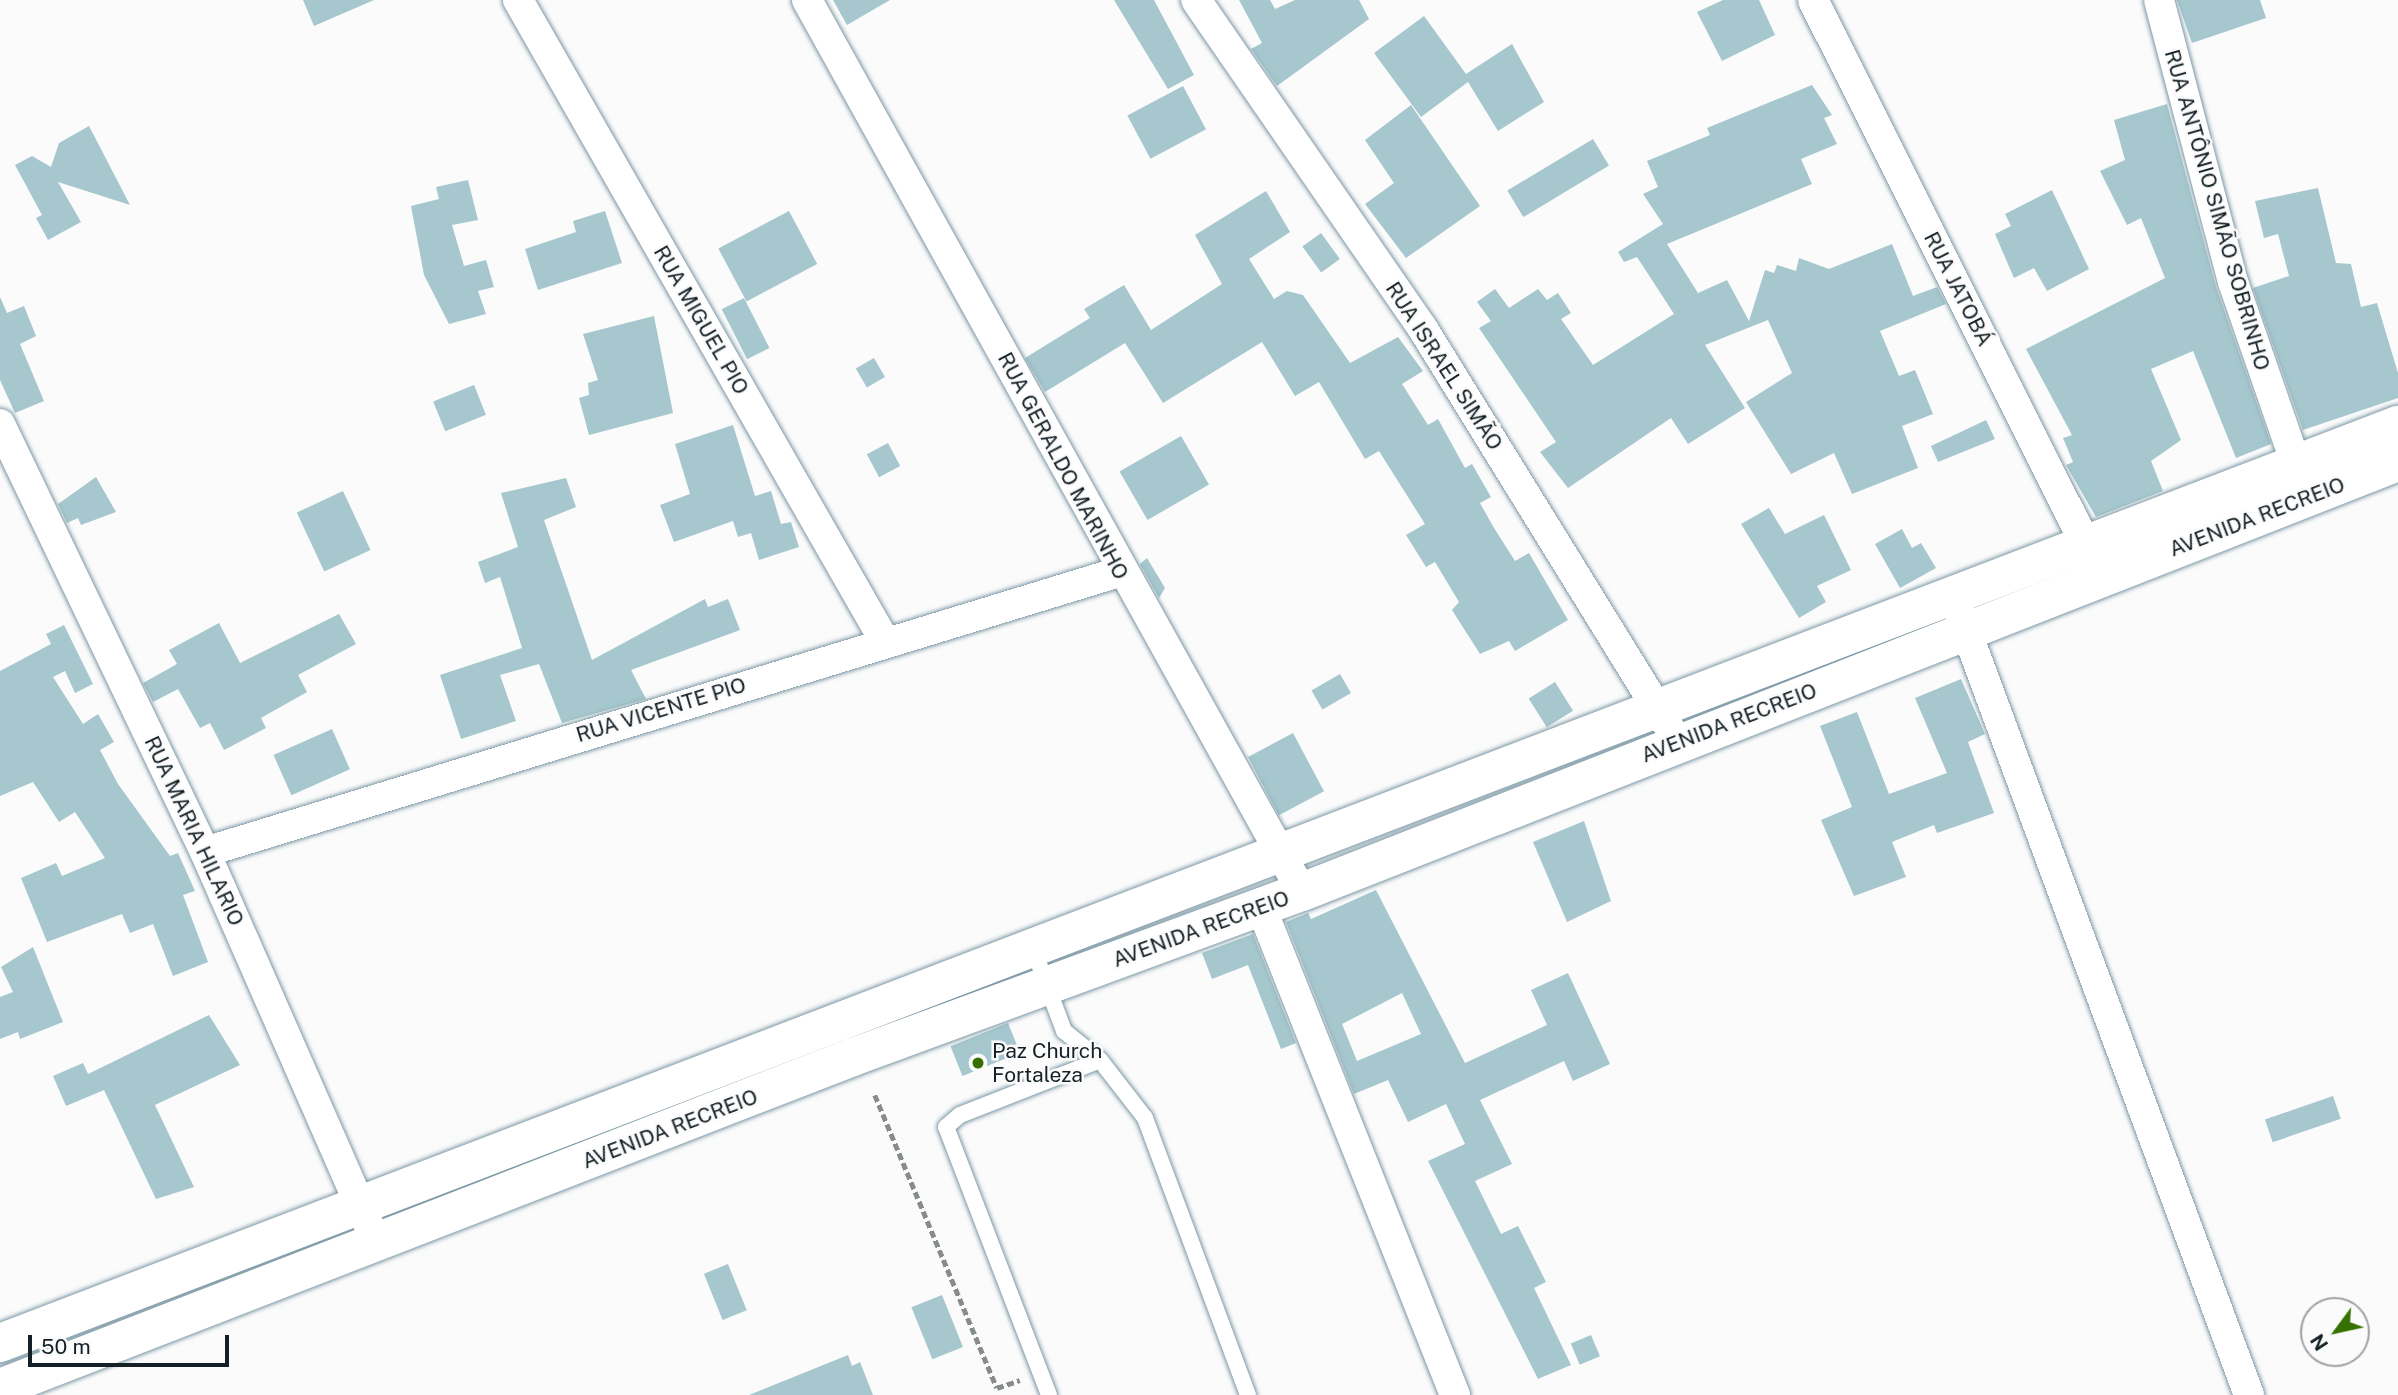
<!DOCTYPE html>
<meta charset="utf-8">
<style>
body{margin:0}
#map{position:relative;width:2398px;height:1395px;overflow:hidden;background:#fbfbfb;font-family:"Public Sans",sans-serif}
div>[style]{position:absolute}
.building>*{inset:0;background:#a5c7cd;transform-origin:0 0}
.path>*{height:4.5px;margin-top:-2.25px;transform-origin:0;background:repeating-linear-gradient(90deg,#868c8e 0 7px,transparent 0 10.5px)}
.roads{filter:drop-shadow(0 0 2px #7c98a5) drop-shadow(0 0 2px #7c98a5)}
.service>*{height:16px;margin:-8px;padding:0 8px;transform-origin:8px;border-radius:8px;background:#fff}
.minor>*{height:30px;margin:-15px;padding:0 15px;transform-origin:15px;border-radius:15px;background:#fff}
.secondary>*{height:38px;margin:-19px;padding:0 19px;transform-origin:19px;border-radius:19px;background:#fff}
.dots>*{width:19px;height:19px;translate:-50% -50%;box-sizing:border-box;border:4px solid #fbfbfb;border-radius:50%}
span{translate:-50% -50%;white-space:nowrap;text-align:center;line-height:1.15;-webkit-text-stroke:5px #fbfbfb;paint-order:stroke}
.street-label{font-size:21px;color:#142025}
.poi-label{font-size:21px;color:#142025}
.left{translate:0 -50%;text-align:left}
.north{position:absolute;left:2300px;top:1297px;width:70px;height:70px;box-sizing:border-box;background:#fbfbfb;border:2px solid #9fa3a5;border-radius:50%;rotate:237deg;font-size:19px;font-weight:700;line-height:28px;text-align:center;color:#142025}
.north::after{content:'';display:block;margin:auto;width:24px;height:32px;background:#367000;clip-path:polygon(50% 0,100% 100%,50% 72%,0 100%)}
.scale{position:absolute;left:28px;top:1335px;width:201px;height:32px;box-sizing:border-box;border:4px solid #142025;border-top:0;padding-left:9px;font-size:21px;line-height:24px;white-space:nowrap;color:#142025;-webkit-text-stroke:5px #fbfbfb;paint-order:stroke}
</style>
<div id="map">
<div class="building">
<i style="clip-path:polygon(303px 0,374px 0,314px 26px)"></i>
<i style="clip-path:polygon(833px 0,890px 0,847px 25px)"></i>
<i style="clip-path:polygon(1114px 0,1154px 0,1194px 75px,1168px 89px)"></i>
<i style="clip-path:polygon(1239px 0,1270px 0,1275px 9px,1295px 0,1359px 0,1369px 19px,1277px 86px,1251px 49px,1262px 43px)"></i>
<i style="clip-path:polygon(1723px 0,1759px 0,1775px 35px,1722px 61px,1697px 12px)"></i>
<i style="clip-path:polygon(2177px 0,2260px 0,2266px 18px,2192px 43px)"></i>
<i style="clip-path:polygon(1424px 16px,1466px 74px,1512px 44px,1544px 102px,1498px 131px,1468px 82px,1421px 117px,1374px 53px)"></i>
<i style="clip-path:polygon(1812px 85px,1832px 115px,1824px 118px,1837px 144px,1801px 159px,1812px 184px,1667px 244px,1698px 293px,1727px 280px,1749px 321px,1765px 270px,1774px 273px,1777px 265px,1796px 271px,1799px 258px,1829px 269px,1892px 244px,1913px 296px,1937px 287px,1946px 304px,1880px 331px,1899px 376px,1915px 370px,1933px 414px,1902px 426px,1918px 468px,1852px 494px,1834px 453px,1791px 474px,1746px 402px,1792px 373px,1768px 320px,1705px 345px,1745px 408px,1688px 444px,1671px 418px,1568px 488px,1540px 452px,1556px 442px,1479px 328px,1491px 321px,1477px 302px,1495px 289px,1509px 308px,1538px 289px,1547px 300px,1558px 293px,1571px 313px,1561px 319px,1593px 365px,1674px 314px,1637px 257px,1624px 262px,1618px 252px,1663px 224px,1643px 194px,1658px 187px,1647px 161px,1710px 135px,1707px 128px)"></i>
<i style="left:1183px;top:86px;width:49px;height:63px;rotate:62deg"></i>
<i style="clip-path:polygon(2167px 104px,2216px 287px,2271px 444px,2236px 458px,2193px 351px,2151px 369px,2181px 440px,2151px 461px,2163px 491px,2096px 517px,2066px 465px,2073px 462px,2063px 438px,2072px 435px,2026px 349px,2165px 278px,2141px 218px,2127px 225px,2100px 171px,2125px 160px,2114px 120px)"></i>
<i style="clip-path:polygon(1411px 105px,1480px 206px,1406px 258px,1365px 204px,1394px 183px,1365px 140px)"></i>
<i style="clip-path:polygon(89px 126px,130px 205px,58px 182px,81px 222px,48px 240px,36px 218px,42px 215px,15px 165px,32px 156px,51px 167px,59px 143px)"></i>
<i style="left:1593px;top:139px;width:31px;height:100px;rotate:59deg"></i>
<i style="clip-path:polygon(468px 180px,478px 220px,452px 225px,464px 266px,486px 260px,494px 287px,478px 291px,486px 314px,449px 324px,424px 275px,411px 206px,439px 199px,436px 187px)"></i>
<i style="clip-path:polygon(2318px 188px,2336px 263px,2351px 264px,2361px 307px,2377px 303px,2398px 373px,2398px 398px,2303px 430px,2253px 288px,2289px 276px,2278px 234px,2264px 238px,2255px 201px)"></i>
<i style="clip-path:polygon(2052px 190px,2089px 269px,2047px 291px,2034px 268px,2014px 278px,1995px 234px,2011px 226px,2005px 214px)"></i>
<i style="clip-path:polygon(1266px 191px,1290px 232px,1249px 259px,1274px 299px,1287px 291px,1303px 295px,1350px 363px,1398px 337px,1423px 371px,1402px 384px,1428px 425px,1438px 419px,1465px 468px,1472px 464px,1491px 497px,1480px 503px,1494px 528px,1515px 561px,1529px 553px,1568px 620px,1515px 651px,1509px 641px,1480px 654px,1452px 610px,1459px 602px,1435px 562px,1426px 567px,1406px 535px,1425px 524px,1379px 451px,1365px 459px,1319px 382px,1295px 396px,1262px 342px,1163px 403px,1125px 343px,1045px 392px,1025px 358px,1090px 318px,1084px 309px,1124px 285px,1151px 330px,1222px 284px,1195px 235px)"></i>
<i style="clip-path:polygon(605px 211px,622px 263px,538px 290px,525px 249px,576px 232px,573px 221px)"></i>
<i style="left:789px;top:211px;width:60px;height:80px;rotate:62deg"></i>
<i style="left:1321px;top:233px;width:32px;height:23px;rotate:54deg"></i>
<i style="clip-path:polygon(0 297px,7px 313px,24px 306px,36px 336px,20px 344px,44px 401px,15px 413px,0 380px)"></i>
<i style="left:744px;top:298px;width:56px;height:25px;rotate:63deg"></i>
<i style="clip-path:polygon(654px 316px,673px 413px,589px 435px,579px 398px,589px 395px,588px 383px,598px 380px,583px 334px)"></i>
<i style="left:874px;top:358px;width:22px;height:21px;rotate:60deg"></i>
<i style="left:474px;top:385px;width:32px;height:44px;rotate:68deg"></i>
<i style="clip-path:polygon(1986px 420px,1995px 439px,1938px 462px,1931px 446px)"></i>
<i style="clip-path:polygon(733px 425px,755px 496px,771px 491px,781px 524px,791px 522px,799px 547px,759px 560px,751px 533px,738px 537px,733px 521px,674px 542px,660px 505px,690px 494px,675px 444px)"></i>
<i style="left:1181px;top:436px;width:56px;height:71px;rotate:60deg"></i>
<i style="left:888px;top:443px;width:26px;height:24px;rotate:62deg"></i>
<i style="clip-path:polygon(96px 477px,116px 512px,81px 525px,78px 518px,67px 523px,58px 504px)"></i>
<i style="clip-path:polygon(566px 478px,576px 507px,544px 520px,592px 660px,705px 599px,708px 607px,728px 599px,740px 630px,631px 670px,646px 699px,562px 723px,539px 664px,500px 675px,516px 721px,461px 739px,440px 675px,522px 648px,500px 577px,485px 583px,478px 562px,518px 547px,501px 493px)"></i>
<i style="left:343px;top:491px;width:65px;height:51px;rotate:65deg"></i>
<i style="clip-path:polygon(1769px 508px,1785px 534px,1824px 515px,1851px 570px,1817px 586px,1826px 602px,1799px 618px,1741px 524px)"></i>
<i style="clip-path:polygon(1902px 529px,1912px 548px,1921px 543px,1936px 568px,1900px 588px,1875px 544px)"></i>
<i style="clip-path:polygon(1147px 558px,1165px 588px,1159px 598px,1140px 564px)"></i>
<i style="clip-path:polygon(339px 614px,356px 644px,298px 675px,307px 692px,261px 718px,266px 728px,224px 750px,210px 723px,200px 728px,178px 689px,153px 702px,143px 683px,177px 664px,169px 650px,219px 623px,240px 663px)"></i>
<i style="clip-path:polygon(64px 625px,93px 684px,75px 693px,65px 671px,53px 677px,83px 724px,98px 714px,114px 742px,100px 750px,118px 784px,170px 856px,178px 853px,195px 891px,183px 895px,208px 962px,173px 976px,153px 924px,130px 933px,122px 914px,47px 942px,21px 878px,56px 863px,62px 876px,105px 858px,75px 812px,59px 822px,33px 782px,0 796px,0 671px,51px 644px,46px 634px)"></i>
<i style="left:1340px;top:674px;width:22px;height:33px;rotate:60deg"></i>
<i style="clip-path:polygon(1961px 679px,1985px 734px,1968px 742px,1994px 813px,1937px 833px,1934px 825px,1892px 842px,1906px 877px,1854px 896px,1821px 820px,1852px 807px,1820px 726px,1857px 712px,1889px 794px,1947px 773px,1915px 698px)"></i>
<i style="left:1555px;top:682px;width:34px;height:31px;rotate:58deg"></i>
<i style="left:332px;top:729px;width:44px;height:64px;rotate:66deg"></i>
<i style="left:1293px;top:733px;width:66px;height:51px;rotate:62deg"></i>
<i style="clip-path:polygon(1584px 821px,1611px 901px,1567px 922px,1533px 842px)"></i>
<i style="clip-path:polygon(evenodd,1376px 890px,1465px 1063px,1547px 1025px,1531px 990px,1568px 973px,1610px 1064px,1573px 1081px,1564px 1061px,1480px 1100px,1512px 1164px,1475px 1181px,1501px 1234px,1518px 1226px,1546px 1282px,1534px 1288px,1571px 1365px,1538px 1379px,1428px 1161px,1465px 1144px,1446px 1104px,1408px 1122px,1388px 1080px,1354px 1094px,1286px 922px,1308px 913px,1311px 919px,1376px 890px,1402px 993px,1421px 1034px,1357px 1061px,1342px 1024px,1402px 993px)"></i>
<i style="clip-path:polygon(1253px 934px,1296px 1043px,1281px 1049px,1248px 965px,1212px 979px,1202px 953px)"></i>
<i style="clip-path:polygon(33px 947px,63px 1022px,20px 1039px,18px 1032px,0 1039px,0 997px,13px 992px,1px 967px)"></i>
<i style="clip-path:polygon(209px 1015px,240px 1065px,155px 1105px,194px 1187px,156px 1199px,104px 1090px,66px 1106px,53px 1076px,83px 1063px,88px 1074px)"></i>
<i style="left:1008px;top:1023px;width:32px;height:62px;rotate:68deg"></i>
<i style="left:2333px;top:1096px;width:24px;height:72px;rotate:71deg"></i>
<i style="left:728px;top:1264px;width:50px;height:26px;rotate:68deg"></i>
<i style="left:942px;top:1295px;width:56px;height:33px;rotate:68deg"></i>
<i style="left:1591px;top:1335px;width:23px;height:22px;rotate:67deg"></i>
<i style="clip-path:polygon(848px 1355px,852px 1366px,860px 1362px,873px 1395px,749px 1395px)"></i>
</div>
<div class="path">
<i style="left:875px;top:1095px;width:317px;rotate:67.4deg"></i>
<i style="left:997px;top:1388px;width:24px;rotate:-19deg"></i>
</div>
<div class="roads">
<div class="service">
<i style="left:1033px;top:948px;width:89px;rotate:69.5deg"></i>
<i style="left:1064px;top:1031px;width:46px;rotate:38.9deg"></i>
<i style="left:1049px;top:1395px;width:287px;rotate:-111deg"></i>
<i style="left:946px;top:1127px;width:18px;rotate:-41deg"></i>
<i style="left:960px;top:1115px;width:150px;rotate:-21.4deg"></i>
<i style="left:1100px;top:1060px;width:73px;rotate:52.2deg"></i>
<i style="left:1145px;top:1118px;width:296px;rotate:69.6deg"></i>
</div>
<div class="minor">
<i style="left:518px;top:0;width:737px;rotate:60.24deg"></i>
<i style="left:807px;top:0;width:1020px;rotate:60.97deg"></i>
<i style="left:1196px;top:0;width:400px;rotate:55.4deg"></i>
<i style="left:1423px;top:329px;width:484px;rotate:58.3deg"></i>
<i style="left:1813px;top:0;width:630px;rotate:63.39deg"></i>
<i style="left:2159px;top:0;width:292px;rotate:75.3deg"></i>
<i style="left:2233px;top:282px;width:214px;rotate:70.9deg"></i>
<i style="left:0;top:424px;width:475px;rotate:64.4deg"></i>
<i style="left:205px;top:852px;width:407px;rotate:66.3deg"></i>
<i style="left:1959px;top:611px;width:836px;rotate:69.7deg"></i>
<i style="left:205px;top:852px;width:956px;rotate:-17.03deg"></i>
<i style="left:1261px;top:907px;width:525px;rotate:68.32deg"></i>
</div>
<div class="secondary">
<i style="left:0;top:1343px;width:2568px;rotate:-20.95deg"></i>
<i style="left:0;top:1388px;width:915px;rotate:-21.21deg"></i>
<i style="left:853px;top:1057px;width:478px;rotate:-20.2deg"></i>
<i style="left:1302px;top:892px;width:1177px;rotate:-21.42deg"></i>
</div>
</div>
<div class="dots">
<i style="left:978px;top:1063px;background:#367000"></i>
</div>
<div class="street-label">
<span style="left:2217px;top:210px;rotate:74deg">RUA ANTÔNIO SIMÃO SOBRINHO</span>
<span style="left:1958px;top:289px;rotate:63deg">RUA JATOBÁ</span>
<span style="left:701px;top:320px;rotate:60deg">RUA MIGUEL PIO</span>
<span style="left:1444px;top:366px;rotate:57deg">RUA ISRAEL SIMÃO</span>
<span style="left:1063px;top:466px;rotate:62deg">RUA GERALDO MARINHO</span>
<span style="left:2257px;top:517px;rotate:-21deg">AVENIDA RECREIO</span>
<span style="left:661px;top:710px;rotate:-17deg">RUA VICENTE PIO</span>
<span style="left:1729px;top:723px;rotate:-21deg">AVENIDA RECREIO</span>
<span style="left:194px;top:831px;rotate:65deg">RUA MARIA HILARIO</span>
<span style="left:1201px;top:929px;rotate:-20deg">AVENIDA RECREIO</span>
<span style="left:670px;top:1129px;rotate:-21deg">AVENIDA RECREIO</span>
</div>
<div class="poi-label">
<span class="left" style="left:992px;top:1063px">Paz Church<br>Fortaleza</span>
</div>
<div class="north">N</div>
<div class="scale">50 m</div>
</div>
